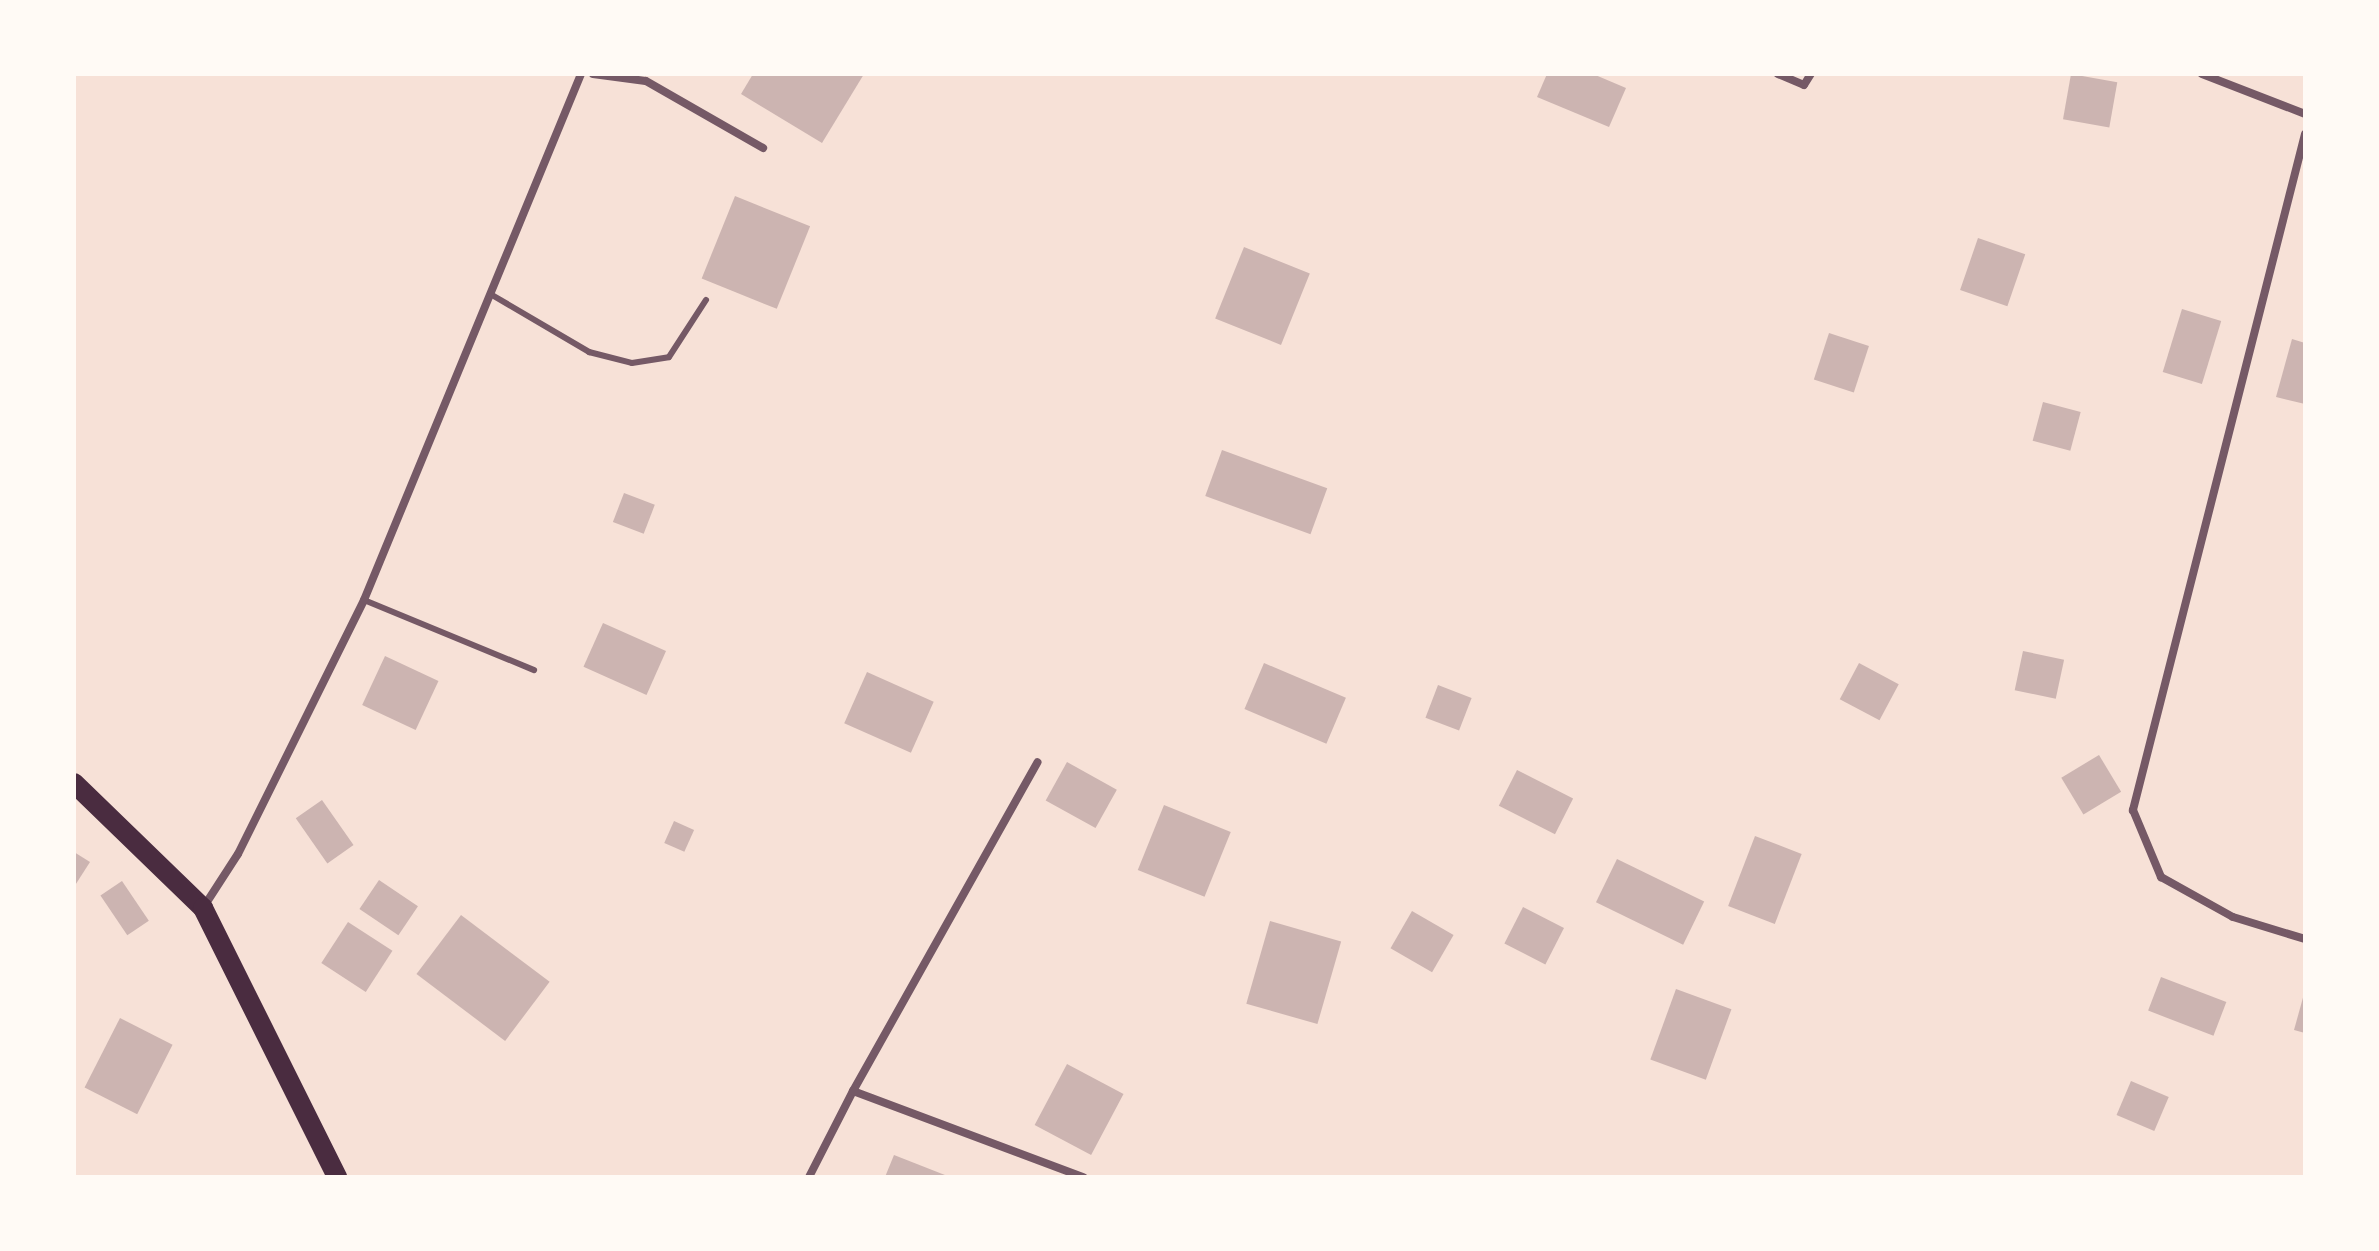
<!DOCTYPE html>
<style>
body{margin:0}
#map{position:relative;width:2379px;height:1251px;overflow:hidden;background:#f7e1d7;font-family:Mulish,sans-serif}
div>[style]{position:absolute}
.building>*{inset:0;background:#ccb4b1;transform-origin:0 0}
.service>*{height:6px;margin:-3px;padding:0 3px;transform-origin:3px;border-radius:3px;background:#755966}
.minor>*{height:8px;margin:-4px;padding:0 4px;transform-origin:4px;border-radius:4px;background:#755966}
.primary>*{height:20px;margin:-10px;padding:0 10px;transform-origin:10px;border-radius:10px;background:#4a2c40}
span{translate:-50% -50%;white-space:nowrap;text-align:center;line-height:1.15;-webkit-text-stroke:8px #fffaf5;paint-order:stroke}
.frame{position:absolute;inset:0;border:76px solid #fffaf5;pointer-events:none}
</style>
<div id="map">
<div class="building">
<i style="clip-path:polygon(753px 74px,864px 74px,822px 143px,741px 94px)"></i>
<i style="clip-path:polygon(1547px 74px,1593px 74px,1626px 88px,1609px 127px,1537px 97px)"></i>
<i style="left:2071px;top:74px;width:47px;height:46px;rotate:10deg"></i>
<i style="left:735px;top:196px;width:81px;height:89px;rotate:22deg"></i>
<i style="left:1978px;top:238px;width:50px;height:55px;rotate:19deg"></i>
<i style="left:1244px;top:247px;width:71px;height:77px;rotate:22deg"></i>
<i style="left:2182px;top:309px;width:41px;height:66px;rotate:17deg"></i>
<i style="left:1829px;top:333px;width:42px;height:49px;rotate:18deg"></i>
<i style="clip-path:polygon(2292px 339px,2305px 343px,2305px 404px,2276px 397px)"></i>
<i style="left:2043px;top:402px;width:39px;height:40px;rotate:15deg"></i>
<i style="left:1222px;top:450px;width:112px;height:49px;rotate:20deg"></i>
<i style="left:624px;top:493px;width:33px;height:31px;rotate:21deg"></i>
<i style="left:603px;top:623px;width:69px;height:48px;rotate:24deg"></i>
<i style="left:2023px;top:651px;width:42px;height:40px;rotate:12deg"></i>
<i style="left:385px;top:656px;width:59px;height:54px;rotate:25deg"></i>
<i style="left:1264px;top:663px;width:89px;height:50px;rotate:23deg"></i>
<i style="left:1859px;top:663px;width:45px;height:41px;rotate:28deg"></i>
<i style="left:867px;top:672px;width:73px;height:56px;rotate:24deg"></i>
<i style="left:1438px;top:685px;width:36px;height:35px;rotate:21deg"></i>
<i style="left:2099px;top:755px;width:43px;height:44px;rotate:59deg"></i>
<i style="left:1067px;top:762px;width:57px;height:44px;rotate:29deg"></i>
<i style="left:1517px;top:770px;width:63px;height:40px;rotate:27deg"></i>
<i style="left:322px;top:800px;width:55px;height:32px;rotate:55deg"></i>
<i style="left:1164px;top:805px;width:72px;height:70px;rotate:22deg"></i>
<i style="left:674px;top:821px;width:22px;height:24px;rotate:24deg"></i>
<i style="left:1755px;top:836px;width:50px;height:75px;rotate:21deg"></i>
<i style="clip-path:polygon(74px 852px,90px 862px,74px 887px)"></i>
<i style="left:1617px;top:859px;width:97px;height:48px;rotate:26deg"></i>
<i style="left:379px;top:880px;width:47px;height:35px;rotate:34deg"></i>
<i style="left:122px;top:881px;width:48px;height:26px;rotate:56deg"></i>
<i style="left:1523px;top:907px;width:46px;height:41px;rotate:27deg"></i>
<i style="left:1412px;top:911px;width:48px;height:43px;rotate:30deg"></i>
<i style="left:461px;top:915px;width:111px;height:74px;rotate:37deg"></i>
<i style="left:1270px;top:921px;width:74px;height:86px;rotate:16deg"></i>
<i style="left:348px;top:922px;width:53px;height:49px;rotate:33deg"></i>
<i style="left:2161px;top:977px;width:70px;height:36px;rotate:21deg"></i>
<i style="left:1676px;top:989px;width:59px;height:75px;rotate:20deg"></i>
<i style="clip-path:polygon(2304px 994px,2305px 995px,2305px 1033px,2294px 1030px)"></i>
<i style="left:120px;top:1018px;width:59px;height:78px;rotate:27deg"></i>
<i style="left:1067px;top:1064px;width:64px;height:69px;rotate:28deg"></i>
<i style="left:2131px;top:1081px;width:41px;height:37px;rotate:23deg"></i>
<i style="clip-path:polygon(894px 1155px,950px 1177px,885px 1177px)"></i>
</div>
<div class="service">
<i style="left:492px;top:295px;width:113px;rotate:30.4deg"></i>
<i style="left:589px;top:352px;width:44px;rotate:14.3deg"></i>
<i style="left:632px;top:363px;width:37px;rotate:-9deg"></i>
<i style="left:669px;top:357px;width:68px;rotate:-57deg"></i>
<i style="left:364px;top:600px;width:184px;rotate:22.4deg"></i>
</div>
<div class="minor">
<i style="left:593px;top:74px;width:53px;rotate:7.5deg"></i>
<i style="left:646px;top:81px;width:135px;rotate:29.8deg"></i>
<i style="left:1778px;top:74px;width:28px;rotate:23deg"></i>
<i style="left:1804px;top:85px;width:13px;rotate:-58deg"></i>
<i style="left:2202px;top:74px;width:110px;rotate:21.2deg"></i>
<i style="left:2305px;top:134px;width:698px;rotate:104.28deg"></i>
<i style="left:2133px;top:810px;width:73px;rotate:67.3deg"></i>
<i style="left:2161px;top:877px;width:82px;rotate:29.1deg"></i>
<i style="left:2233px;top:917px;width:75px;rotate:17deg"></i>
<i style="left:203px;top:908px;width:64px;rotate:-57.1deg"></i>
<i style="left:238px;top:854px;width:284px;rotate:-63.6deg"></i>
<i style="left:364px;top:600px;width:569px;rotate:-67.58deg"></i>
<i style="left:853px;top:1091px;width:377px;rotate:-60.7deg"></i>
<i style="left:809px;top:1177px;width:97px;rotate:-62.9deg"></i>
<i style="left:853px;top:1091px;width:246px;rotate:20.5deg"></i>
</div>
<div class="primary">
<i style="left:74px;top:783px;width:180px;rotate:44.1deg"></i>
<i style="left:203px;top:908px;width:301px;rotate:63.5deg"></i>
</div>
<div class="frame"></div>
</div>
